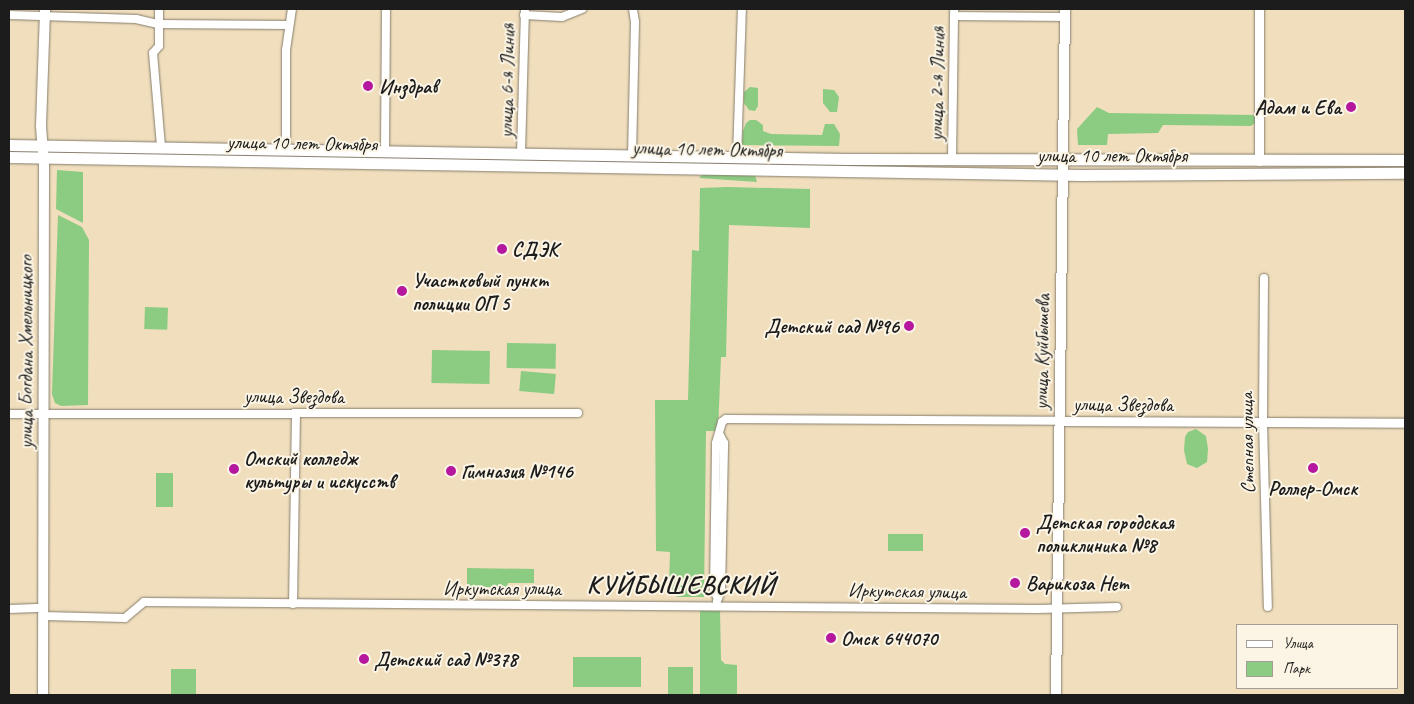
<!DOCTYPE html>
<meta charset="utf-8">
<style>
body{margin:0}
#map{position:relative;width:1414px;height:704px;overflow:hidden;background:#f0debd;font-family:Caveat,sans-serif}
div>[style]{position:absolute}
.green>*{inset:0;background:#8ccb82;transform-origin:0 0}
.roads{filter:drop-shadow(0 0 1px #867d6c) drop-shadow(0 0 1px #867d6c)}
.minor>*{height:8px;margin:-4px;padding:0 4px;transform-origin:4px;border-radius:4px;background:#fff}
.tertiary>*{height:9px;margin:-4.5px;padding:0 4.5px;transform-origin:4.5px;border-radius:4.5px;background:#fff}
.secondary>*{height:10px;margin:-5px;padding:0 5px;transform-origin:5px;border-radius:5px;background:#fff}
.primary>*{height:11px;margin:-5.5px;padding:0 5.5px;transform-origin:5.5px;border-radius:5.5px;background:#fff}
.dots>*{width:14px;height:14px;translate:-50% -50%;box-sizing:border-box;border:2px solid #fcf5e5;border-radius:50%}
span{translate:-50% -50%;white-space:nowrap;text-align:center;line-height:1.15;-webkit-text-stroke:4px #fcf5e5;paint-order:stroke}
.street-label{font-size:20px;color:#1c1c1c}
.poi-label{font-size:20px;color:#1c1c1c;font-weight:700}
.left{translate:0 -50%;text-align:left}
.right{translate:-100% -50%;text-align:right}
.district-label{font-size:25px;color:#1c1c1c;font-weight:700;letter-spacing:1px}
.frame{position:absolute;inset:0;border:10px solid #1c1c1c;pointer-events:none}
.legend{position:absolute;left:1236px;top:624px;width:162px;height:65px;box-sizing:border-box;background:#fcf5e5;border:1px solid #a29e95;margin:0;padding:6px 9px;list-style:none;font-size:15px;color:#1c1c1c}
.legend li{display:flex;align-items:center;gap:10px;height:25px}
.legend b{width:25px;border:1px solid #a29e95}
</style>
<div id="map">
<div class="green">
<i style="clip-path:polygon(750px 87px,758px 88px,758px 106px,755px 111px,749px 110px,744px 103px,744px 92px)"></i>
<i style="clip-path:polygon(823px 89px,834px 90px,839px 97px,837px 112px,830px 112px,823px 103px)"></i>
<i style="clip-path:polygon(1097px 107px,1109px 113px,1257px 115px,1256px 122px,1251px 126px,1163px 125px,1158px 133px,1108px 134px,1107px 145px,1078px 145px,1077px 129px)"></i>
<i style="clip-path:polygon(750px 120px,756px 120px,763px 125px,763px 131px,771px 134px,822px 135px,825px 124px,834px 124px,840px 134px,839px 146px,742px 145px,743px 131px,746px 123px)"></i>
<i style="clip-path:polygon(57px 170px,83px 172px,83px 223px,56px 209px)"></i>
<i style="clip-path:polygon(703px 174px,755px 175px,757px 182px,699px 178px)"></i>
<i style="clip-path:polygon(728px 187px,810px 189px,810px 228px,729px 225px,726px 357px,721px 357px,718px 431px,706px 431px,704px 597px,677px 597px,669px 587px,670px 552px,656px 551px,655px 400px,688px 400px,692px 250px,699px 251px,700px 188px)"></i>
<i style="clip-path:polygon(58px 215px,82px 227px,89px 240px,88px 405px,61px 406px,55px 403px,52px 394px)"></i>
<i style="left:145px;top:307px;width:23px;height:22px;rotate:2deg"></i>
<i style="left:507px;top:343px;width:49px;height:25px;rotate:1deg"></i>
<i style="left:432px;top:350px;width:58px;height:33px;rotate:1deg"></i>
<i style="left:521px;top:371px;width:35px;height:20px;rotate:5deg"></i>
<i style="clip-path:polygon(1196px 429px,1206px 436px,1208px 449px,1207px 462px,1197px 468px,1187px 464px,1184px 450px,1185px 437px,1188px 432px)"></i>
<i style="left:156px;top:473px;width:17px;height:34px"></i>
<i style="left:888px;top:534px;width:35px;height:17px"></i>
<i style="clip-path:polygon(467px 568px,534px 569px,534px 583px,508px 583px,507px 587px,467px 587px)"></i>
<i style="clip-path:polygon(700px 610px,720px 610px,721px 660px,725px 664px,737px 665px,737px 695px,700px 695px)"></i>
<i style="left:573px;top:657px;width:68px;height:30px"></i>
<i style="left:668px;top:667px;width:25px;height:28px"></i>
<i style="left:171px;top:669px;width:25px;height:26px"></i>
</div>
<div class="roads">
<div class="minor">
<i style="left:159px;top:9px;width:37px;rotate:90deg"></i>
<i style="left:159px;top:46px;width:9px;rotate:131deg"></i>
<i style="left:153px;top:53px;width:94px;rotate:85.1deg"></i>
<i style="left:9px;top:15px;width:127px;rotate:1.8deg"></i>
<i style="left:136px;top:19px;width:22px;rotate:13deg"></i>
<i style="left:157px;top:24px;width:132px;rotate:0.4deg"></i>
<i style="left:524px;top:15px;width:38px;rotate:3deg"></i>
<i style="left:562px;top:17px;width:22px;rotate:-22deg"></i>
<i style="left:954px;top:16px;width:111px;rotate:0.5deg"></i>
<i style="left:286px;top:149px;width:99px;rotate:-90deg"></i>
<i style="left:286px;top:50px;width:41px;rotate:-81.7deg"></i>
<i style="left:385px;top:151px;width:142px;rotate:-89.6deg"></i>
<i style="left:521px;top:153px;width:144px;rotate:-88.4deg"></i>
<i style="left:632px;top:155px;width:133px;rotate:-88.7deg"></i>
<i style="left:635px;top:22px;width:13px;rotate:-99deg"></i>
<i style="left:737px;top:157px;width:148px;rotate:-88.1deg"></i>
<i style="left:952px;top:160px;width:151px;rotate:-89.2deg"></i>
<i style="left:1264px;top:278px;width:144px;rotate:90.4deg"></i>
<i style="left:1263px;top:422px;width:185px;rotate:88.5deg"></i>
<i style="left:9px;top:414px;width:569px;rotate:-0.1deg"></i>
<i style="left:717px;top:597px;width:7px;rotate:-117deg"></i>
<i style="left:714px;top:591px;width:148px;rotate:-89.2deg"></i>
<i style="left:716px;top:443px;width:22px;rotate:-74deg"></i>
<i style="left:722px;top:422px;width:5px;rotate:-37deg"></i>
<i style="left:726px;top:419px;width:333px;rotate:0.3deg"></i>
<i style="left:717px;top:601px;width:11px;rotate:-68deg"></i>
<i style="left:721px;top:591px;width:148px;rotate:-88.8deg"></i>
<i style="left:724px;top:443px;width:9px;rotate:-117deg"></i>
<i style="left:293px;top:604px;width:191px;rotate:-89.1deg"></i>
<i style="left:9px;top:609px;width:35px;rotate:-2deg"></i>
<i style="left:43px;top:616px;width:82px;rotate:1.4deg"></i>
<i style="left:125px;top:618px;width:25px;rotate:-40deg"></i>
<i style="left:144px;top:602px;width:894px;rotate:0.45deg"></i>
<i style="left:1038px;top:609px;width:79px;rotate:-1.5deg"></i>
</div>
<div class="tertiary">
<i style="left:1259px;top:9px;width:152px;rotate:90deg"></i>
<i style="left:1059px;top:421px;width:346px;rotate:0.3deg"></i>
</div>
<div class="secondary">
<i style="left:43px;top:695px;width:529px;rotate:-89.89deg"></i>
<i style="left:44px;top:166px;width:40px;rotate:-94.3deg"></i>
<i style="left:41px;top:126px;width:117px;rotate:-88deg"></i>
<i style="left:1056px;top:695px;width:686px;rotate:-89.25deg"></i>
</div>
<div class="primary">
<i style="left:9px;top:145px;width:838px;rotate:0.96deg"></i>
<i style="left:847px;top:159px;width:558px;rotate:0.1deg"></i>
<i style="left:9px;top:157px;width:1072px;rotate:0.96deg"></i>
<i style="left:1081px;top:175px;width:324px;rotate:-0.4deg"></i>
</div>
</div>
<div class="dots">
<i style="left:368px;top:86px;background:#b5179e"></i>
<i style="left:1351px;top:107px;background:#b5179e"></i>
<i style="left:502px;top:249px;background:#b5179e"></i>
<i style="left:402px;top:291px;background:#b5179e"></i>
<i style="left:909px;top:326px;background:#b5179e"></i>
<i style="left:1313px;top:468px;background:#b5179e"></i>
<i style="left:234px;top:469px;background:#b5179e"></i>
<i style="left:451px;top:471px;background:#b5179e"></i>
<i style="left:1025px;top:533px;background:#b5179e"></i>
<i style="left:1015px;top:583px;background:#b5179e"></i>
<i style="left:831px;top:638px;background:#b5179e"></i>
<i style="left:364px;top:659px;background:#b5179e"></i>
</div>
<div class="street-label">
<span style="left:507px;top:81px;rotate:-89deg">улица 6-я Линия</span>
<span style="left:937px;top:84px;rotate:-89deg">улица 2-я Линия</span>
<span style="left:302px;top:143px;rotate:1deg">улица 10 лет Октября</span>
<span style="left:707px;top:149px;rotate:1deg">улица 10 лет Октября</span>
<span style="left:1112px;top:155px">улица 10 лет Октября</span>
<span style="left:26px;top:352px;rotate:-90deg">улица Богдана Хмельницкого</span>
<span style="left:1042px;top:352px;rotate:-89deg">улица Куйбышева</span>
<span style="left:294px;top:396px">улица Звездова</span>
<span style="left:1123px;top:404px">улица Звездова</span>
<span style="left:1247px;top:443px;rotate:-91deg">Степная улица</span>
<span style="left:502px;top:588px">Иркутская улица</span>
<span style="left:907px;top:591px;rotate:1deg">Иркутская улица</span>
</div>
<div class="poi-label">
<span class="left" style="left:379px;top:86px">Инздрав</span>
<span class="right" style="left:1341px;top:107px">Адам и Ева</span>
<span class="left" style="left:512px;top:249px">СДЭК</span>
<span class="left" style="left:412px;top:292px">Участковый пункт<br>полиции ОП 5</span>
<span class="right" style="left:899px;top:326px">Детский сад №96</span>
<span class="left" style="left:244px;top:470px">Омский колледж<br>культуры и искусств</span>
<span class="left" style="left:461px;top:471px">Гимназия №146</span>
<span style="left:1313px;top:488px">Роллер-Омск</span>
<span class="left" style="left:1036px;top:534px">Детская городская<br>поликлиника №8</span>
<span class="left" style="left:1026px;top:583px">Варикоза Нет</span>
<span class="left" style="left:841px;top:638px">Омск 644070</span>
<span class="left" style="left:374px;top:659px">Детский сад №378</span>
</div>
<div class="district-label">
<span style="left:681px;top:585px">КУЙБЫШЕВСКИЙ</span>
</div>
<div class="frame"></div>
<ul class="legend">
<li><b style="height:6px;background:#fff"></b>Улица</li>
<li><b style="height:14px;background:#8ccb82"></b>Парк</li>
</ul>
</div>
